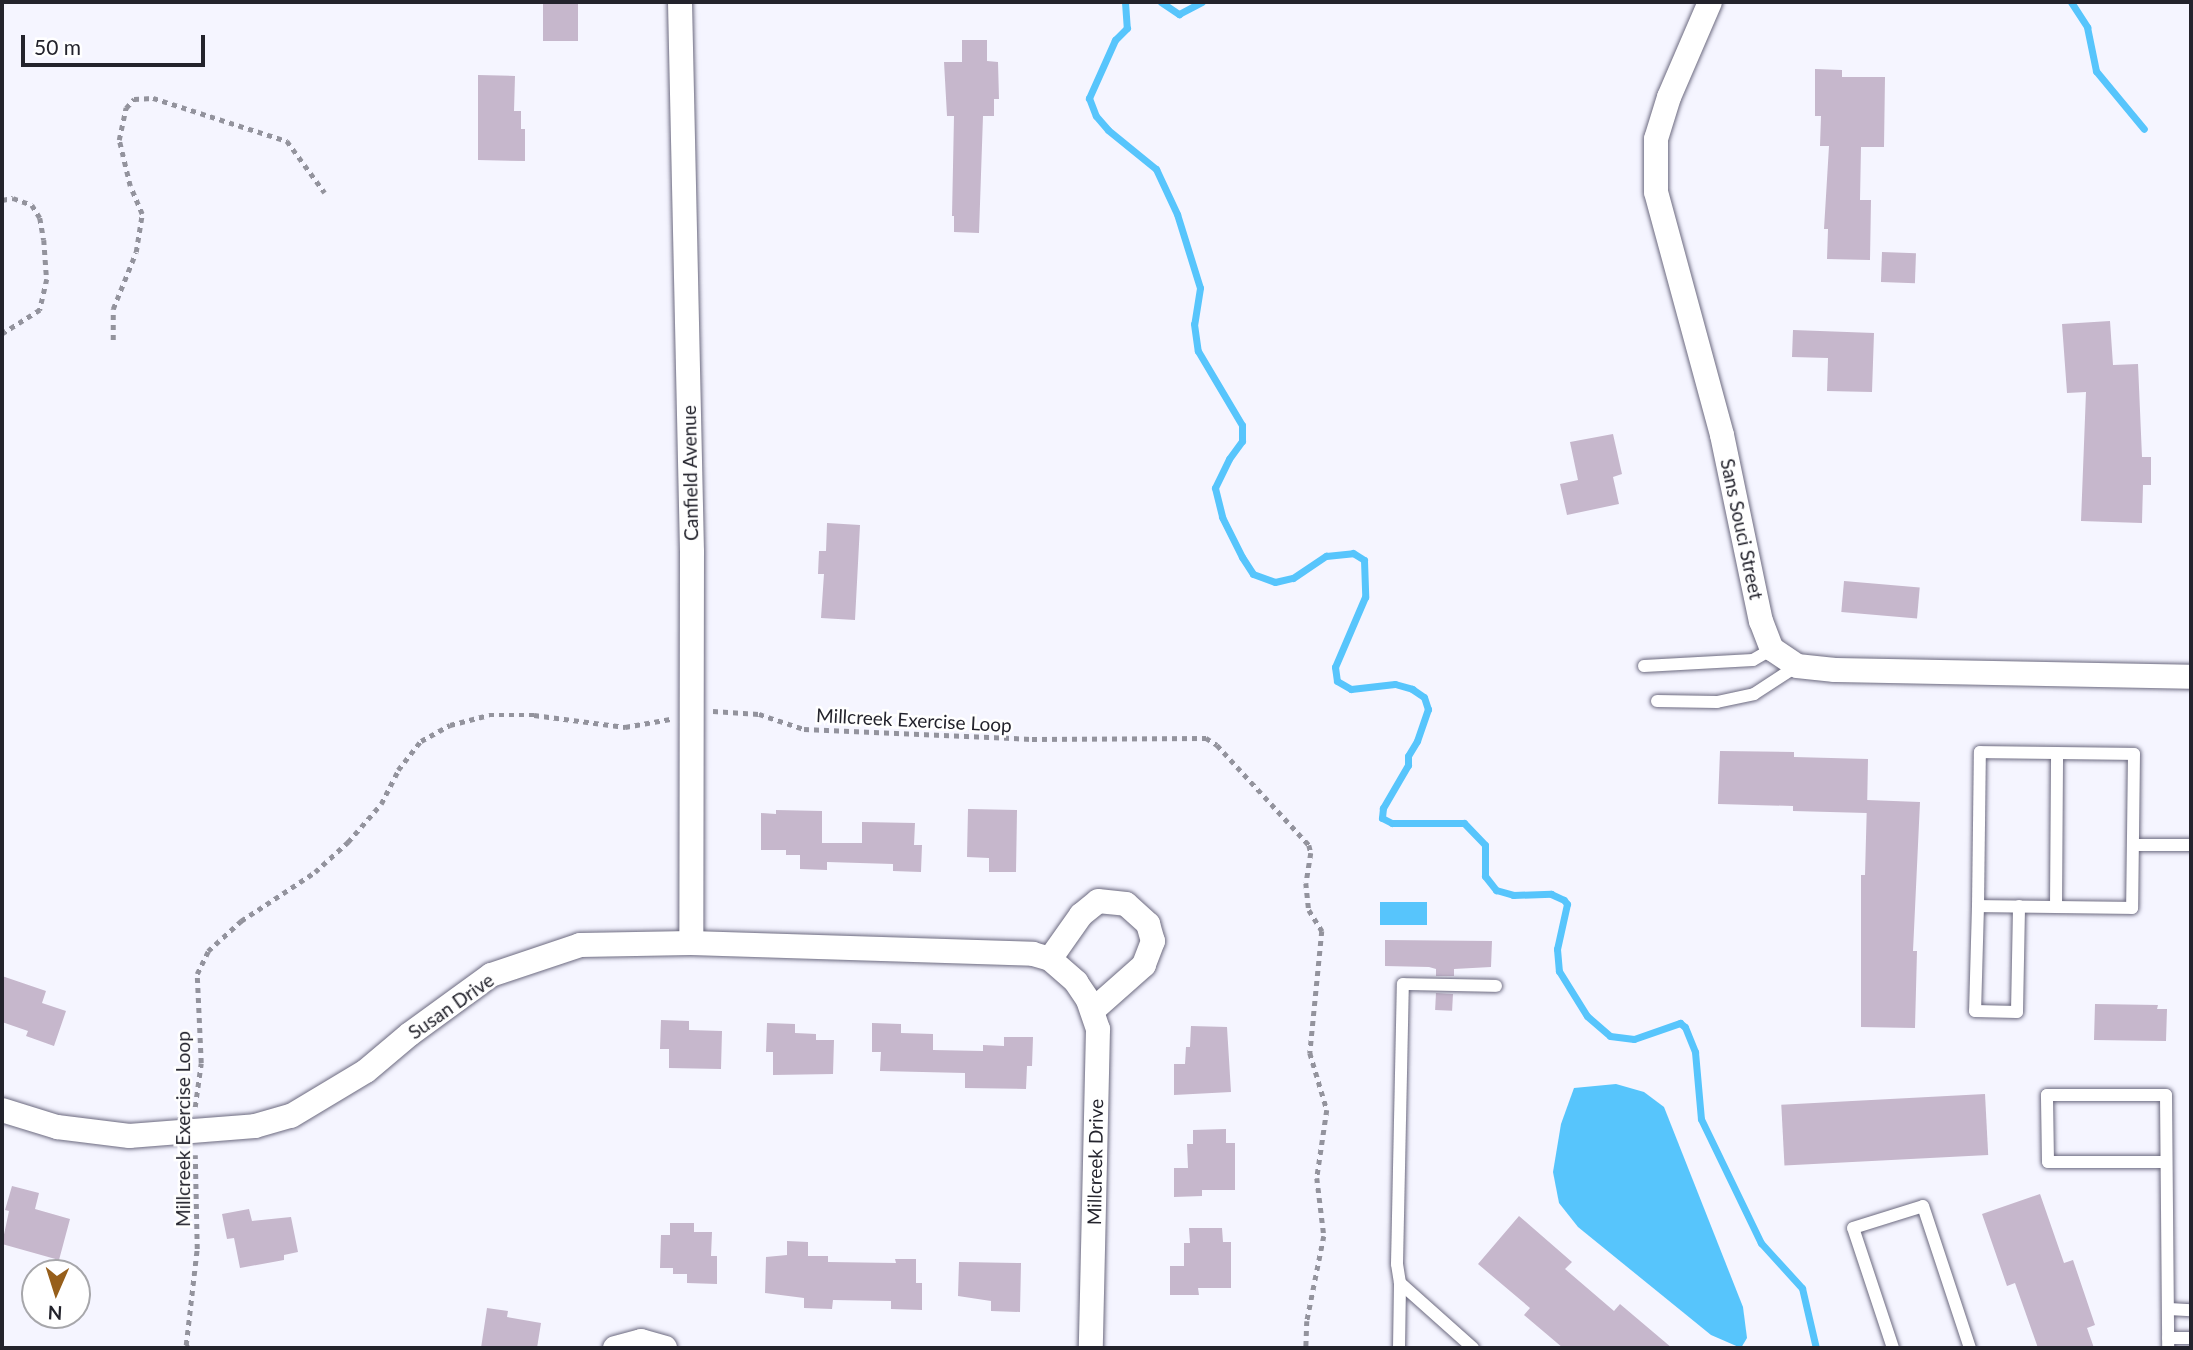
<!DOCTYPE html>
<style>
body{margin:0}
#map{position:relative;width:2193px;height:1350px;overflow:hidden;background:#f5f5ff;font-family:Lato,sans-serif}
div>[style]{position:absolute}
.water>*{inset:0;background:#57c5fc;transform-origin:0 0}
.stream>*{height:7px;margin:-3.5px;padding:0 3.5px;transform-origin:3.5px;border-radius:3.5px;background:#57c5fc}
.building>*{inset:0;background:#c6b7cc;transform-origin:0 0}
.path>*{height:4.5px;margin-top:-2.25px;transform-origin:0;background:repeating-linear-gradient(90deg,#93939d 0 5px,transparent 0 10px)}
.roads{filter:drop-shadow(0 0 2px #6c6a80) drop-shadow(0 0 2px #6c6a80)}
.service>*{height:12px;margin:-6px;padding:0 6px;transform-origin:6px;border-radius:6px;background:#fff}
.minor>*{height:24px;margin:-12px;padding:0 12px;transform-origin:12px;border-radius:12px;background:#fff}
span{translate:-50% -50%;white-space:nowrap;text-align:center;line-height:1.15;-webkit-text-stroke:5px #fff;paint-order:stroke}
.street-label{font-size:19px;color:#23232c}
.frame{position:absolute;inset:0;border:4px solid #23232c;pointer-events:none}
.north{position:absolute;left:21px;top:1259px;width:70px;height:70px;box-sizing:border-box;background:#fff;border:2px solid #a7a7ab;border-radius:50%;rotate:183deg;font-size:19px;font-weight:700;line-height:28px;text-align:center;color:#23232c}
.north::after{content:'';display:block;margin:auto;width:24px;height:32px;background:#975f1b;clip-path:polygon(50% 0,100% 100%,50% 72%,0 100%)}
.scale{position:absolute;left:21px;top:35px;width:184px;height:32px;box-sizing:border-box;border:4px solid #23232c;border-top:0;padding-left:9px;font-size:21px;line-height:24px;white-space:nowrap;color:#23232c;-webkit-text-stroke:5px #fff;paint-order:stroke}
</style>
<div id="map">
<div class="water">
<i style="left:1380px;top:902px;width:47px;height:23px"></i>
<i style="clip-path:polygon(1616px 1084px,1644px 1092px,1664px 1107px,1743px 1307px,1747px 1338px,1741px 1348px,1711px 1335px,1578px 1227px,1559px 1203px,1553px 1172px,1561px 1124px,1574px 1088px)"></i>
</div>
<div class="stream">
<i style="left:1125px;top:2px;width:26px;rotate:86deg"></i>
<i style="left:1127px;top:28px;width:17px;rotate:135deg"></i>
<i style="left:1115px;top:40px;width:64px;rotate:114.1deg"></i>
<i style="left:1089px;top:98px;width:19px;rotate:69deg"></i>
<i style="left:1096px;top:116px;width:18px;rotate:49deg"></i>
<i style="left:1108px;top:130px;width:62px;rotate:39.1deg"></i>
<i style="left:1156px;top:169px;width:50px;rotate:65deg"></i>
<i style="left:1177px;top:214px;width:77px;rotate:72.7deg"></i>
<i style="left:1200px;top:288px;width:36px;rotate:99deg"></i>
<i style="left:1194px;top:324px;width:27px;rotate:82deg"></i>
<i style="left:1198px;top:351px;width:86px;rotate:59.3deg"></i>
<i style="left:1242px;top:425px;width:16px;rotate:90deg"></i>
<i style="left:1242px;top:441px;width:22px;rotate:126deg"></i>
<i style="left:1229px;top:459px;width:32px;rotate:116deg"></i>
<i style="left:1215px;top:488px;width:30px;rotate:76deg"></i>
<i style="left:1222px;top:517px;width:45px;rotate:63.4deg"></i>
<i style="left:1242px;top:557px;width:20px;rotate:57deg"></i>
<i style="left:1253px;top:574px;width:23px;rotate:20deg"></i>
<i style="left:1275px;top:582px;width:18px;rotate:-13deg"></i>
<i style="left:1293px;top:578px;width:40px;rotate:-34deg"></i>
<i style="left:1326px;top:556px;width:27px;rotate:-6deg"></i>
<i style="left:1353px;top:553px;width:13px;rotate:32deg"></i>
<i style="left:1364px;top:560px;width:37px;rotate:88deg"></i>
<i style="left:1365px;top:597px;width:76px;rotate:113.2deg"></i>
<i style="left:1335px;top:667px;width:14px;rotate:82deg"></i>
<i style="left:1337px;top:681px;width:16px;rotate:30deg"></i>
<i style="left:1351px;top:689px;width:44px;rotate:-6.5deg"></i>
<i style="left:1395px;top:684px;width:18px;rotate:16deg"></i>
<i style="left:1412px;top:689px;width:14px;rotate:34deg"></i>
<i style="left:1424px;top:697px;width:13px;rotate:72deg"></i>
<i style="left:1428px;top:709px;width:34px;rotate:109deg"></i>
<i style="left:1417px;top:741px;width:17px;rotate:121deg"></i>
<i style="left:1408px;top:756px;width:9px;rotate:90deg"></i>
<i style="left:1408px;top:765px;width:50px;rotate:120.2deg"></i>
<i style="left:1383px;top:808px;width:10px;rotate:96deg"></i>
<i style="left:1382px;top:818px;width:11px;rotate:27deg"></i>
<i style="left:1392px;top:823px;width:72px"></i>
<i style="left:1464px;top:823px;width:30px;rotate:46deg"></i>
<i style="left:1485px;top:845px;width:31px;rotate:90deg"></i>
<i style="left:1485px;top:876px;width:18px;rotate:52deg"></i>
<i style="left:1496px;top:890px;width:18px;rotate:16deg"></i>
<i style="left:1513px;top:895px;width:38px;rotate:-2deg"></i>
<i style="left:1551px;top:894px;width:14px;rotate:25deg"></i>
<i style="left:1564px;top:900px;width:5px;rotate:53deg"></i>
<i style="left:1567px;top:904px;width:46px;rotate:102.5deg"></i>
<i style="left:1557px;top:949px;width:22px;rotate:85deg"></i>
<i style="left:1559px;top:971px;width:53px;rotate:58.1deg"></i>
<i style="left:1587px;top:1016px;width:30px;rotate:41deg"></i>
<i style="left:1610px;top:1036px;width:24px;rotate:7deg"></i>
<i style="left:1634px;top:1039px;width:49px;rotate:-19.2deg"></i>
<i style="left:1680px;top:1023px;width:6px;rotate:39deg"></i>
<i style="left:1685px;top:1027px;width:27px;rotate:68deg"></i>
<i style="left:1695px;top:1052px;width:67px;rotate:84.9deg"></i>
<i style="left:1701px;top:1119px;width:138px;rotate:64.2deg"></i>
<i style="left:1761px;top:1243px;width:61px;rotate:47.7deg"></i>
<i style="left:1802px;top:1288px;width:62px;rotate:76.9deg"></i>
<i style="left:1161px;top:2px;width:22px;rotate:34deg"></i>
<i style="left:1179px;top:14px;width:26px;rotate:-28deg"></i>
<i style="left:2071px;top:2px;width:30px;rotate:57deg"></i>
<i style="left:2087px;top:27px;width:45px;rotate:78.4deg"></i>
<i style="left:2096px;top:71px;width:75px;rotate:50.4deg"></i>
</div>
<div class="building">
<i style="left:543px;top:2px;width:35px;height:39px"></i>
<i style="clip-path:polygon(962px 40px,987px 40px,987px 61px,998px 62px,999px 99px,994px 99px,994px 116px,983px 116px,979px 233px,954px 232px,954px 216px,952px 216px,954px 116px,947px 116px,944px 62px,962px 62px)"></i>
<i style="clip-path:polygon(1815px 69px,1842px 70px,1842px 77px,1885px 77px,1884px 147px,1861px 147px,1860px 200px,1871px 200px,1870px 260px,1827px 259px,1828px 229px,1824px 229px,1829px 146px,1820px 146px,1821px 116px,1815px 116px)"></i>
<i style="clip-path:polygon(478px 75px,515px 76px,514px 111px,521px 111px,521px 129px,525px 129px,525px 161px,478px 160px)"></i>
<i style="left:1882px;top:252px;width:34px;height:30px;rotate:2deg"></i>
<i style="clip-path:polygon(2110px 321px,2113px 365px,2138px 364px,2142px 457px,2151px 457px,2151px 485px,2143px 485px,2142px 523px,2081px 521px,2086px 392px,2067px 393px,2062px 324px)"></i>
<i style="clip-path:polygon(1793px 330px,1874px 333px,1872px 392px,1827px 391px,1828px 358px,1792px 357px)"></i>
<i style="clip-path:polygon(1613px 434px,1622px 474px,1613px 477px,1619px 504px,1567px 515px,1560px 484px,1578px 480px,1570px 442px)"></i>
<i style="clip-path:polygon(827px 523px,860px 525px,855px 620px,821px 618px,824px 574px,818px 574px,819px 551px,826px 551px)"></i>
<i style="left:1844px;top:581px;width:76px;height:31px;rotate:5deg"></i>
<i style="clip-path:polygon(1720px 751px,1794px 752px,1794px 757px,1868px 759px,1867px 813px,1793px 811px,1793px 806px,1718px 804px)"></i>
<i style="clip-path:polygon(1867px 800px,1920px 802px,1913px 951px,1917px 951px,1915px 1028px,1861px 1027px,1861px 875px,1865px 875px)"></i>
<i style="clip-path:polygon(968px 809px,1017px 810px,1016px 872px,989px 872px,989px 858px,967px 857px)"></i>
<i style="clip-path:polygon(776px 810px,822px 811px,822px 843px,862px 843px,862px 822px,915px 823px,914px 845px,922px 845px,921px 872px,893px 871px,893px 864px,827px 862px,827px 870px,800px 869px,800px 855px,786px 855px,786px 850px,761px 850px,761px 813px,776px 814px)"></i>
<i style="clip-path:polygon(1385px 940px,1492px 941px,1491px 967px,1454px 969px,1454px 976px,1436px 976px,1436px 969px,1429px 967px,1385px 966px)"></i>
<i style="clip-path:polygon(2px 976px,46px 991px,42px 1003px,66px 1011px,54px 1046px,26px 1036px,28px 1031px,2px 1022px)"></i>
<i style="left:1436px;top:993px;width:17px;height:17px;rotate:3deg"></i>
<i style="clip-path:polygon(2095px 1004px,2158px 1005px,2157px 1009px,2167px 1009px,2166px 1041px,2094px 1040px)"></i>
<i style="clip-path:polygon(661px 1020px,689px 1021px,689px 1030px,722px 1031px,721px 1069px,669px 1068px,669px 1049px,660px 1049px)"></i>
<i style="clip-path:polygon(767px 1023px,795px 1024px,795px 1033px,816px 1034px,816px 1040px,834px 1040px,833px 1074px,773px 1075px,773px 1052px,766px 1052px)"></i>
<i style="clip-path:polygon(872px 1023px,901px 1024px,901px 1033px,933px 1034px,933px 1050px,983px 1051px,983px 1045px,1004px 1046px,1004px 1037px,1033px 1037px,1032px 1066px,1027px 1066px,1026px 1089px,965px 1088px,965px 1073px,880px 1071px,881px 1052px,872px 1052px)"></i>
<i style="clip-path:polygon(1191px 1026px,1227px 1027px,1231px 1092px,1174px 1095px,1174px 1064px,1185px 1064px,1186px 1047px,1190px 1047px)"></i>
<i style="left:1985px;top:1094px;width:61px;height:204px;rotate:87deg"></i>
<i style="clip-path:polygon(1226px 1129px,1226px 1143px,1235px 1143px,1235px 1190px,1202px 1190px,1202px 1196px,1174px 1197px,1174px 1168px,1188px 1168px,1187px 1144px,1193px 1144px,1193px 1130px)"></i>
<i style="clip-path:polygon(12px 1186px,39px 1193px,35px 1209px,70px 1219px,59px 1260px,2px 1244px,9px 1211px,5px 1210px)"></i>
<i style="clip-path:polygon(2040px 1194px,2064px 1263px,2073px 1260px,2095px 1325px,2087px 1328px,2094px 1348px,2038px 1348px,2015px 1283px,2007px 1286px,1982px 1214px)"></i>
<i style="clip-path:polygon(249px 1209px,252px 1221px,291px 1217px,298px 1252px,284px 1255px,284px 1260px,240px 1268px,234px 1238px,227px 1239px,222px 1214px)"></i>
<i style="clip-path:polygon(1519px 1216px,1572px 1262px,1565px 1269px,1614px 1311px,1620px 1304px,1672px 1348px,1563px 1348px,1524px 1315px,1530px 1308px,1478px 1264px)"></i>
<i style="clip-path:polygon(670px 1223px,694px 1223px,694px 1232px,712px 1232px,711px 1256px,717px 1256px,717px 1284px,687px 1283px,687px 1274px,673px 1274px,673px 1268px,660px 1268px,661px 1235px,670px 1235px)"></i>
<i style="clip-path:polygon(1189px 1228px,1222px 1228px,1223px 1242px,1231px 1242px,1231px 1288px,1198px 1288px,1199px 1295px,1170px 1295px,1170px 1266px,1184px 1266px,1184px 1243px,1190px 1243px)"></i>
<i style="clip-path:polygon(787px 1241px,808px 1242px,808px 1256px,828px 1256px,828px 1262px,896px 1263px,895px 1259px,916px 1259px,916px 1283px,922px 1283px,922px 1310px,891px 1309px,891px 1301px,833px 1300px,832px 1309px,804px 1308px,804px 1298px,765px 1293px,766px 1257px,787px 1255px)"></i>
<i style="clip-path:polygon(959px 1262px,1021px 1263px,1020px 1312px,991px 1311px,991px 1301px,958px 1296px)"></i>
<i style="clip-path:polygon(487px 1308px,508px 1311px,507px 1317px,541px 1323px,537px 1348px,481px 1348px)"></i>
</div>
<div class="path">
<i style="left:2px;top:200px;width:11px;rotate:-10deg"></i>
<i style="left:13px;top:198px;width:20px;rotate:20deg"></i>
<i style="left:32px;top:205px;width:15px;rotate:58deg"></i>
<i style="left:40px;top:218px;width:22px;rotate:80deg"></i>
<i style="left:44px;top:240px;width:39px;rotate:86deg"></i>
<i style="left:47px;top:279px;width:32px;rotate:103deg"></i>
<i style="left:40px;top:310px;width:45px;rotate:147.7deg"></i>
<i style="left:113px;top:340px;width:31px;rotate:-90deg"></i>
<i style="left:113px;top:309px;width:61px;rotate:-68deg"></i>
<i style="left:136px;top:252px;width:38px;rotate:-81deg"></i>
<i style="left:142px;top:214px;width:30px;rotate:-113deg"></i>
<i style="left:130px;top:186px;width:47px;rotate:-103.4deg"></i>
<i style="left:119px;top:140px;width:33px;rotate:-78deg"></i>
<i style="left:126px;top:108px;width:12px;rotate:-48deg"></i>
<i style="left:134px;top:99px;width:19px;rotate:-3deg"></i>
<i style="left:153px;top:98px;width:141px;rotate:17.8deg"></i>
<i style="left:287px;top:141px;width:64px;rotate:53.8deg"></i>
<i style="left:713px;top:711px;width:46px;rotate:3.7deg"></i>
<i style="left:759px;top:714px;width:47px;rotate:18.4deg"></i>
<i style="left:804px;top:729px;width:228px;rotate:2.5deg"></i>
<i style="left:1032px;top:739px;width:174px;rotate:-0.3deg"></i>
<i style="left:1206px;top:738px;width:13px;rotate:32deg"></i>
<i style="left:1217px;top:745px;width:136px;rotate:47.4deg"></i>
<i style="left:1309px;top:845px;width:8px;rotate:76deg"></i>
<i style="left:1311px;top:853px;width:30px;rotate:99deg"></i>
<i style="left:1306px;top:883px;width:27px;rotate:84deg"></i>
<i style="left:1309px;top:910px;width:25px;rotate:58deg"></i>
<i style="left:1322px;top:931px;width:123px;rotate:95.6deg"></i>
<i style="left:1310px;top:1053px;width:59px;rotate:73.4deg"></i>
<i style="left:1327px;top:1110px;width:69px;rotate:98.4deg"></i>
<i style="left:1317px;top:1178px;width:58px;rotate:83.1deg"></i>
<i style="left:1324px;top:1236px;width:87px;rotate:101.3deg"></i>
<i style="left:1307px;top:1321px;width:27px;rotate:92deg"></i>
<i style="left:195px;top:1107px;width:44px;rotate:-82.2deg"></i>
<i style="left:201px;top:1063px;width:89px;rotate:-92.6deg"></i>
<i style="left:197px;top:974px;width:25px;rotate:-64deg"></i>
<i style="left:208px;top:951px;width:45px;rotate:-42.3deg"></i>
<i style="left:241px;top:921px;width:89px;rotate:-33.5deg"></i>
<i style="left:315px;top:872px;width:45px;rotate:-42.3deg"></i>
<i style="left:348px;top:842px;width:50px;rotate:-49deg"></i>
<i style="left:381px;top:804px;width:38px;rotate:-63deg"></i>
<i style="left:398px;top:770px;width:37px;rotate:-52deg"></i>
<i style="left:421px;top:741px;width:33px;rotate:-29deg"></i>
<i style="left:450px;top:725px;width:40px;rotate:-14.4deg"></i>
<i style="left:489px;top:715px;width:45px"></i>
<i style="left:534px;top:715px;width:92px;rotate:7.5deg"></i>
<i style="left:625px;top:727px;width:46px;rotate:-10.1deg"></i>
<i style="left:188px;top:1348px;width:4px;rotate:-124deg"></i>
<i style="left:186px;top:1345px;width:97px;rotate:-83.5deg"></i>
<i style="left:197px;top:1249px;width:94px;rotate:-91.2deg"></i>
</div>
<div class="roads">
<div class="service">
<i style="left:1644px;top:666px;width:109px;rotate:-3.2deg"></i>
<i style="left:1753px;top:660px;width:22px;rotate:-30deg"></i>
<i style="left:1657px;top:701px;width:60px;rotate:1deg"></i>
<i style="left:1717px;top:702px;width:38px;rotate:-12deg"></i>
<i style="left:1754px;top:694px;width:51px;rotate:-33.1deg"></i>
<i style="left:1980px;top:752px;width:154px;rotate:0.7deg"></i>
<i style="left:2134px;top:754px;width:154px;rotate:90.7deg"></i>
<i style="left:2132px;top:908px;width:154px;rotate:-179.3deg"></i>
<i style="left:1978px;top:906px;width:154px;rotate:-89.3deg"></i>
<i style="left:2133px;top:845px;width:58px"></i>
<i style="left:1978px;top:906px;width:105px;rotate:91.6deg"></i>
<i style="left:1975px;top:1011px;width:42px;rotate:1.4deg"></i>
<i style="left:2017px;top:1012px;width:106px;rotate:-88.9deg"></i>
<i style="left:2056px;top:907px;width:154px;rotate:-89.6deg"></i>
<i style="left:2166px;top:1162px;width:118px;rotate:180deg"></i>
<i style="left:2048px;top:1162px;width:67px;rotate:-90.9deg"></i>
<i style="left:2047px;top:1095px;width:119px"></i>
<i style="left:2166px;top:1095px;width:253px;rotate:89.5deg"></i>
<i style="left:2169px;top:1309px;width:22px;rotate:3deg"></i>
<i style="left:2168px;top:1338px;width:23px"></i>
<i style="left:1399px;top:1348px;width:65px;rotate:-89.1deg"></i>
<i style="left:1473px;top:1348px;width:98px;rotate:-138.3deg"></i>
<i style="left:1400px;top:1283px;width:19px;rotate:-99deg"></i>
<i style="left:1397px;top:1264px;width:280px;rotate:-88.8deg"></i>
<i style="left:1403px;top:984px;width:93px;rotate:1.2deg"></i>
<i style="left:1893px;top:1348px;width:126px;rotate:-108.4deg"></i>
<i style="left:1853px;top:1228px;width:73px;rotate:-17.4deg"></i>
<i style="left:1923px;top:1206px;width:150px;rotate:71.7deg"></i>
</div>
<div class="minor">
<i style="left:680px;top:2px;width:550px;rotate:88.75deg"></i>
<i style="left:692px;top:552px;width:391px;rotate:90.1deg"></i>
<i style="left:1710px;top:2px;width:103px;rotate:113.3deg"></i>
<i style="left:1669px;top:97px;width:44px;rotate:107.2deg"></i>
<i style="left:1656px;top:139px;width:53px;rotate:90deg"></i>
<i style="left:1656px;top:192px;width:252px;rotate:74.8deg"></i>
<i style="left:1722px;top:435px;width:190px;rotate:78.2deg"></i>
<i style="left:1761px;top:621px;width:30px;rotate:69deg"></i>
<i style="left:1772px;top:649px;width:30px;rotate:34deg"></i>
<i style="left:1797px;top:666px;width:38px;rotate:6deg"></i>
<i style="left:1835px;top:670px;width:356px;rotate:1.1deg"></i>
<i style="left:1050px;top:959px;width:54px;rotate:-54.8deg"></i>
<i style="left:1081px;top:915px;width:22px;rotate:-39deg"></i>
<i style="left:1098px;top:901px;width:28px;rotate:6deg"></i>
<i style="left:1126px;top:904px;width:30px;rotate:42deg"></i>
<i style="left:1148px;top:924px;width:18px;rotate:74deg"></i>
<i style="left:1153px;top:941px;width:26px;rotate:111deg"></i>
<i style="left:1144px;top:965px;width:69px;rotate:138.5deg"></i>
<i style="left:2px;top:1110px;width:58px;rotate:17.2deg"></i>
<i style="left:57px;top:1127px;width:73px;rotate:7.1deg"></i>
<i style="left:129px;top:1136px;width:126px;rotate:-4.5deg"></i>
<i style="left:255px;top:1126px;width:37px;rotate:-16deg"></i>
<i style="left:291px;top:1116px;width:87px;rotate:-31deg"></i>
<i style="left:366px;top:1071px;width:57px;rotate:-40.1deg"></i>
<i style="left:410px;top:1034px;width:100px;rotate:-36.1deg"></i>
<i style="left:491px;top:975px;width:94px;rotate:-18.6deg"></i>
<i style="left:580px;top:945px;width:111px;rotate:-1deg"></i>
<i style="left:691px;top:943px;width:342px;rotate:1.8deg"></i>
<i style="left:1033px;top:954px;width:18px;rotate:16deg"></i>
<i style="left:1050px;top:959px;width:35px;rotate:41deg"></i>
<i style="left:1076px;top:982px;width:22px;rotate:56deg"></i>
<i style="left:1088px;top:1000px;width:31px;rotate:71deg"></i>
<i style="left:1098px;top:1029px;width:319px;rotate:91.3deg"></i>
<i style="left:615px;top:1348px;width:27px;rotate:-15deg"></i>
<i style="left:641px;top:1341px;width:25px;rotate:16deg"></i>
</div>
</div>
<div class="street-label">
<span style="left:690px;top:473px;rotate:-91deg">Canfield Avenue</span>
<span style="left:1742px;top:529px;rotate:78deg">Sans Souci Street</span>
<span style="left:914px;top:720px;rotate:3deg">Millcreek Exercise Loop</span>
<span style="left:451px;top:1006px;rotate:-35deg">Susan Drive</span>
<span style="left:183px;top:1129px;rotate:-90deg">Millcreek Exercise Loop</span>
<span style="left:1095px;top:1162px;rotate:-89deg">Millcreek Drive</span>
</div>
<div class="frame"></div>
<div class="north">N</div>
<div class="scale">50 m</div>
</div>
